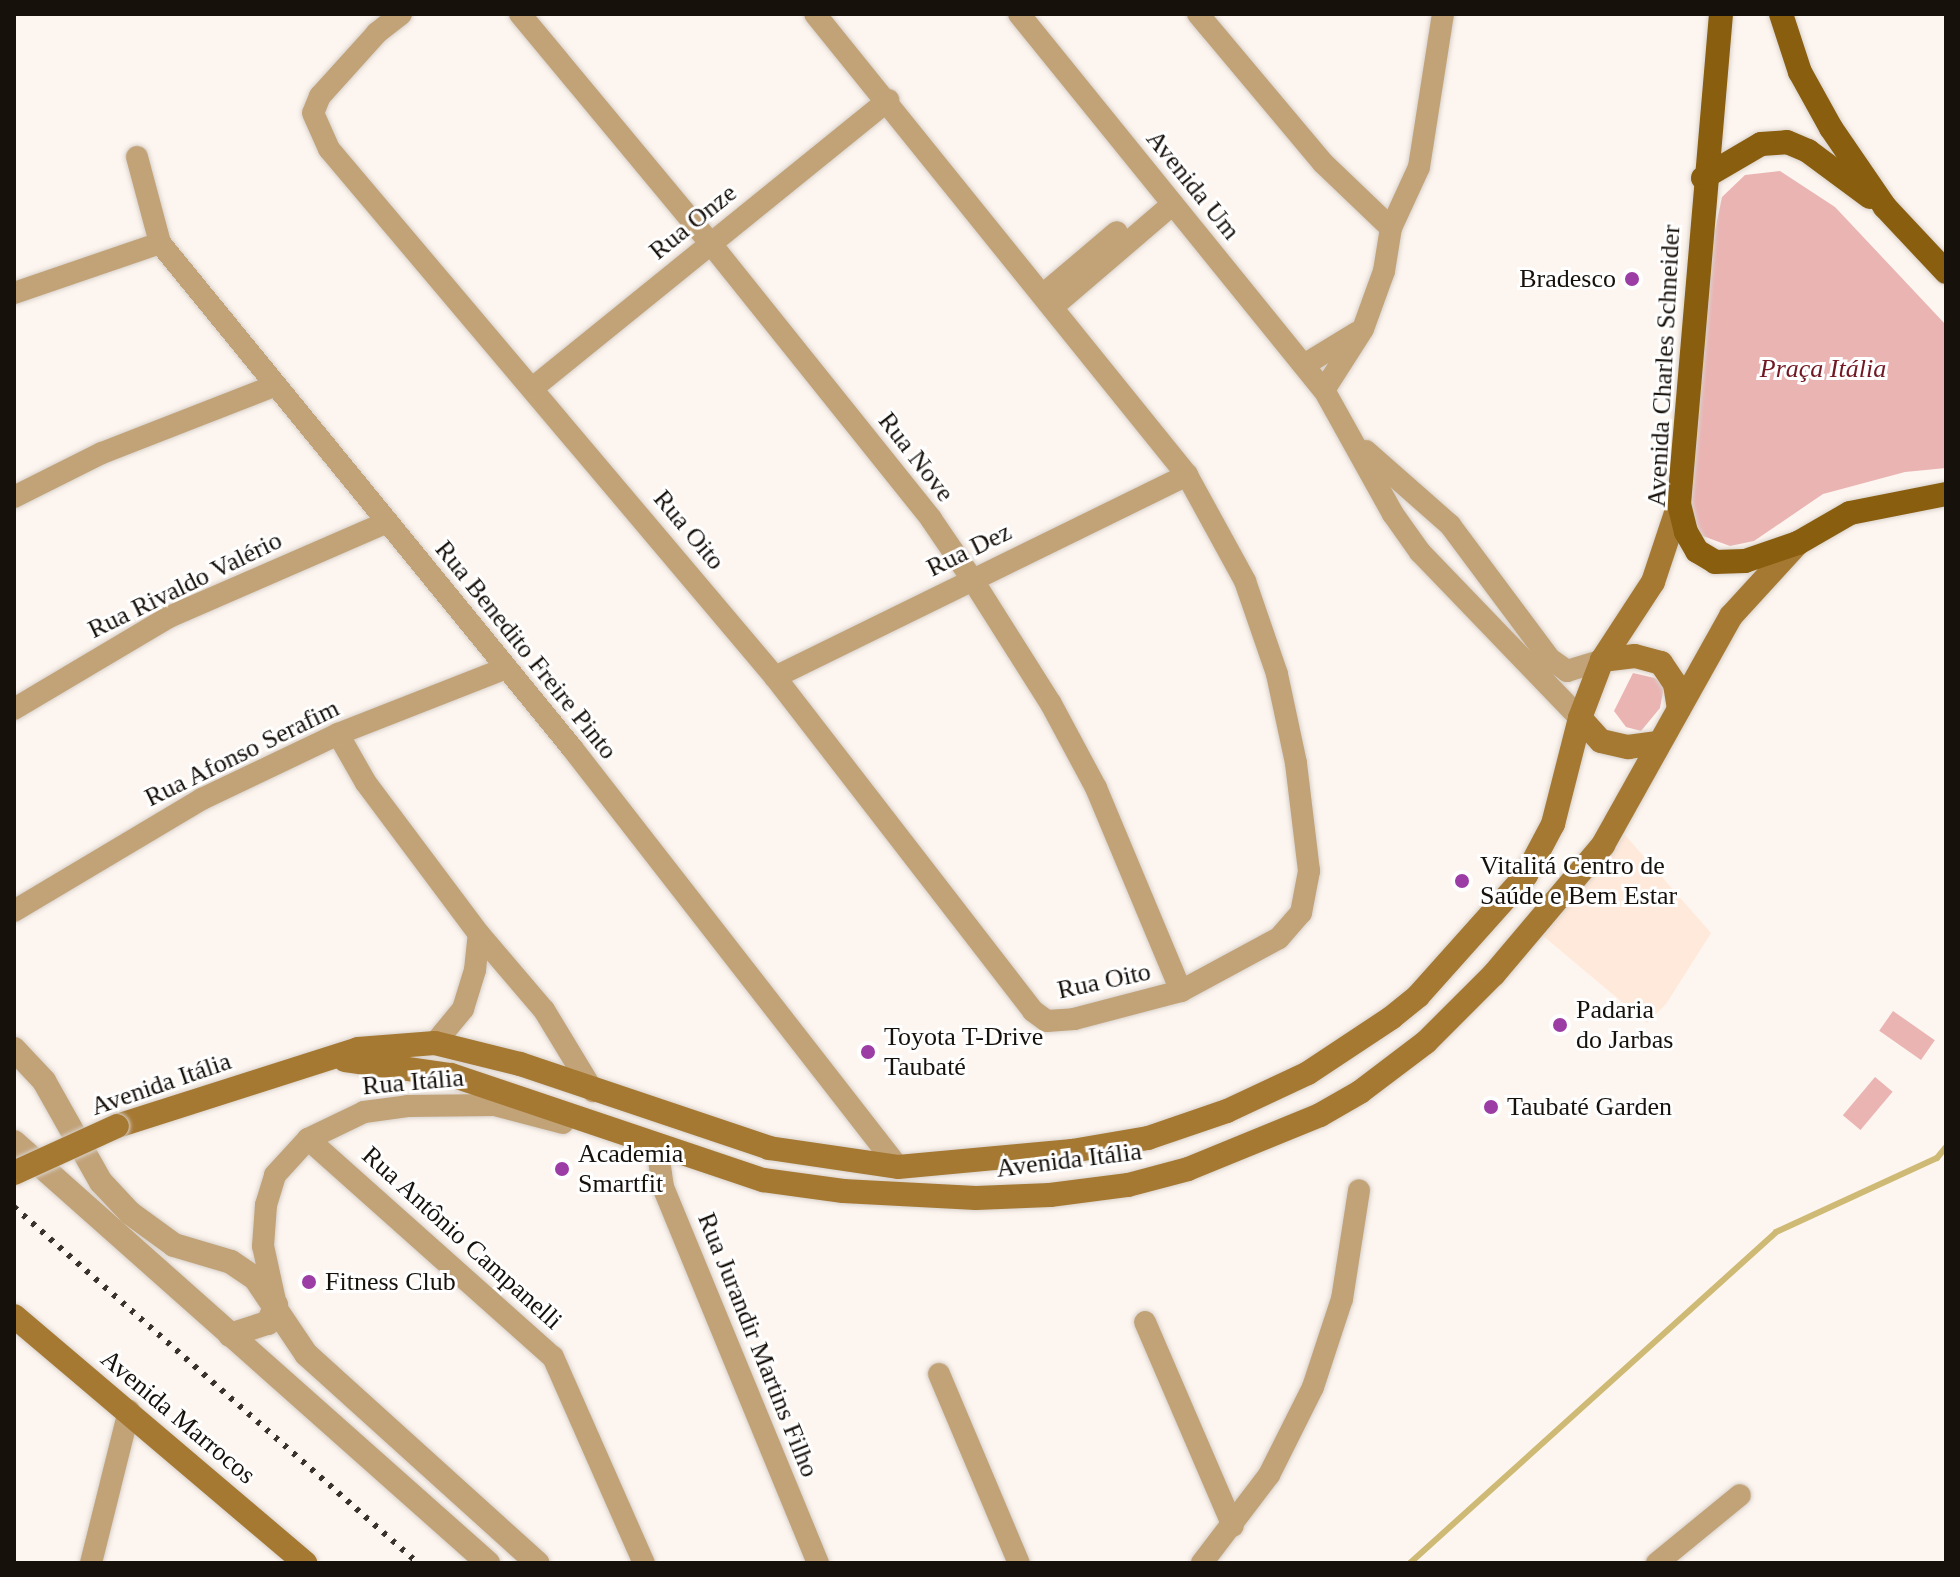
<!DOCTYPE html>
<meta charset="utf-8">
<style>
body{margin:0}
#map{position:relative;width:1960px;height:1577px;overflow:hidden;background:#fdf5ef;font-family:Georgia,serif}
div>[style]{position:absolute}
.built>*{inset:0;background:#ffe9da}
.green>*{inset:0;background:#eab4b3;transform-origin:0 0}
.stream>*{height:6px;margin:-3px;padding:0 3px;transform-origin:3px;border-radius:3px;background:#ceba74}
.roads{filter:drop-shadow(0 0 2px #d8d1cb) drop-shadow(0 0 2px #d8d1cb)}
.minor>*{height:22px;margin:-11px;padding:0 11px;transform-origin:11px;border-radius:11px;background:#c2a378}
.tertiary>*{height:24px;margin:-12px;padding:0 12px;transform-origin:12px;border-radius:12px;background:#c2a378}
.secondary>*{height:24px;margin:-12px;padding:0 12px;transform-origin:12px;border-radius:12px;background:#a67933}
.primary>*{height:24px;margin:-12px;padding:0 12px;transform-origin:12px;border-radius:12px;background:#8a5e0f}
.rail>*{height:6px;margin-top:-3px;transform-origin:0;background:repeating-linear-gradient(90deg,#39322d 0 4px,transparent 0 12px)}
.bridges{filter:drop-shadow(0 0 2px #d8d1cb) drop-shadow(0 0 2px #d8d1cb)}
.secondary-bridge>*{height:24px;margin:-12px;padding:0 12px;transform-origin:12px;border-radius:12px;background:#a67933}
.dots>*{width:22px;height:22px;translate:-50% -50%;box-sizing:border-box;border:4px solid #fff;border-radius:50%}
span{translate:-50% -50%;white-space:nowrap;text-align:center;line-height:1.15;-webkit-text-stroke:6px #fff;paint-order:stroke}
.street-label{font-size:26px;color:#17110c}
.poi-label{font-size:26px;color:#17110c}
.right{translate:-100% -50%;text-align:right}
.left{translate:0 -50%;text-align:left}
.park-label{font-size:26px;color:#711822;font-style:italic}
.frame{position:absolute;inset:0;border:16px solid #17110c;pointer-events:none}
</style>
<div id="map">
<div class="built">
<i style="clip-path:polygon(1625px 835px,1711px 933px,1666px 1004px,1647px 1023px,1542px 935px)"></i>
</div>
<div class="green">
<i style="clip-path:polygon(1780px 171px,1835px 207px,1946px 325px,1946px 468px,1905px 472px,1823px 494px,1754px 541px,1730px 546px,1700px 535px,1687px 500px,1711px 249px,1722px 197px,1745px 175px)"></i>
<i style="clip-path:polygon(1633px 673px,1655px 678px,1664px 687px,1660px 708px,1641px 731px,1626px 727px,1614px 711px)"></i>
<i style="left:1893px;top:1011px;width:51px;height:24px;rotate:35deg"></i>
<i style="left:1875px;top:1077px;width:23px;height:50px;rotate:40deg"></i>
</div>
<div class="stream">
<i style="left:1410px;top:1563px;width:493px;rotate:-42.1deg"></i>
<i style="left:1776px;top:1232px;width:177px;rotate:-24.7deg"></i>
<i style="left:1937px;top:1158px;width:14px;rotate:-51deg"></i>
</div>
<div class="roads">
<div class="minor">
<i style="left:401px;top:14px;width:31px;rotate:142deg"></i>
<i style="left:377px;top:33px;width:85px;rotate:132.1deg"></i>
<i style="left:320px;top:96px;width:18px;rotate:112deg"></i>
<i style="left:313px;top:113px;width:39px;rotate:66deg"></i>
<i style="left:329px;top:149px;width:691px;rotate:49.81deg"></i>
<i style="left:775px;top:677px;width:422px;rotate:52.3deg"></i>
<i style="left:1033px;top:1011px;width:17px;rotate:36deg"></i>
<i style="left:1047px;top:1021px;width:27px;rotate:-4deg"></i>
<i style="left:1074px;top:1019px;width:111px;rotate:-14.7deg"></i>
<i style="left:1181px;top:991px;width:111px;rotate:-28.4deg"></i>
<i style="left:1279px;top:938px;width:33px;rotate:-49deg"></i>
<i style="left:1301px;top:913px;width:43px;rotate:-79.2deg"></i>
<i style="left:1309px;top:871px;width:109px;rotate:-96.9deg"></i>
<i style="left:1296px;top:763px;width:91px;rotate:-102.1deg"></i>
<i style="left:1277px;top:674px;width:98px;rotate:-109deg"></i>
<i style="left:1245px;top:581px;width:121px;rotate:-118.7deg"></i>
<i style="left:1187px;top:475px;width:592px;rotate:-128.9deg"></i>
<i style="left:520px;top:14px;width:299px;rotate:50.3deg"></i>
<i style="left:711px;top:244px;width:352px;rotate:51.3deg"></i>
<i style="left:931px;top:519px;width:73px;rotate:55.7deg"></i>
<i style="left:972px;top:579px;width:148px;rotate:57.7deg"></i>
<i style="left:1051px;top:704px;width:95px;rotate:61.8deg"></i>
<i style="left:1096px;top:788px;width:220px;rotate:67.3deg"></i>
<i style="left:1019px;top:14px;width:484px;rotate:51deg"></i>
<i style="left:1324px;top:390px;width:142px;rotate:60.9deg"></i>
<i style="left:1393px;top:514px;width:47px;rotate:54.6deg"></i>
<i style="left:1420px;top:552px;width:231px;rotate:46.1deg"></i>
<i style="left:1198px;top:14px;width:194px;rotate:50deg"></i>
<i style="left:1323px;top:163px;width:94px;rotate:43.7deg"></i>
<i style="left:137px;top:157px;width:89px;rotate:75deg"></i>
<i style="left:160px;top:243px;width:652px;rotate:50.79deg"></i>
<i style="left:572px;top:748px;width:531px;rotate:52.12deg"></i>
<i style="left:14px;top:293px;width:154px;rotate:-18.9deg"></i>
<i style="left:1045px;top:293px;width:94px;rotate:-40.3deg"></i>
<i style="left:1055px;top:305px;width:155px;rotate:-40.6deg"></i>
<i style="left:1304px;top:365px;width:63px;rotate:-31.4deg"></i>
<i style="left:534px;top:387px;width:456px;rotate:-39deg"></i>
<i style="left:1324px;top:390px;width:72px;rotate:-57.4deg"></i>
<i style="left:1363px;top:329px;width:62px;rotate:-70.1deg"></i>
<i style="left:1384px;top:271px;width:44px;rotate:-80.8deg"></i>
<i style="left:1391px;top:228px;width:67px;rotate:-65.3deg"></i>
<i style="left:1419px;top:167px;width:155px;rotate:-81.1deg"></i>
<i style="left:1366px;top:451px;width:112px;rotate:41.4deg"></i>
<i style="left:1450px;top:525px;width:167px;rotate:53.3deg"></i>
<i style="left:1550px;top:659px;width:21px;rotate:35deg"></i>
<i style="left:1567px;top:671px;width:37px;rotate:-17deg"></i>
<i style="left:14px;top:497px;width:98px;rotate:-26.6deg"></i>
<i style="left:102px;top:453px;width:185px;rotate:-21.3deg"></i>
<i style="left:775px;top:677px;width:459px;rotate:-26.1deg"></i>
<i style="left:14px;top:709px;width:180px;rotate:-30.7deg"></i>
<i style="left:169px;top:617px;width:238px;rotate:-23.5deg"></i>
<i style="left:338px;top:734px;width:56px;rotate:60.3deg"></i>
<i style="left:366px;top:783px;width:189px;rotate:53.2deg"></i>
<i style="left:479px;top:934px;width:100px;rotate:49.5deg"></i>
<i style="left:544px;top:1010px;width:95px;rotate:58.8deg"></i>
<i style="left:14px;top:911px;width:219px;rotate:-30.8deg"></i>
<i style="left:202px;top:799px;width:151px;rotate:-25.5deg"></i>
<i style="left:338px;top:734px;width:180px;rotate:-21.4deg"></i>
<i style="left:435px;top:1043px;width:44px;rotate:-50.5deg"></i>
<i style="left:463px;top:1009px;width:41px;rotate:-72.9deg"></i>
<i style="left:475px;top:970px;width:36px;rotate:-84deg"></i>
<i style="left:308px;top:1139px;width:328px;rotate:41.7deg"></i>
<i style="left:553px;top:1357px;width:225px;rotate:66.2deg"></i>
<i style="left:639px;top:1142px;width:18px;rotate:13deg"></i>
<i style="left:657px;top:1146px;width:41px;rotate:81.7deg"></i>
<i style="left:663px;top:1187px;width:407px;rotate:67.6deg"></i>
<i style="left:276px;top:1305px;width:60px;rotate:-102.4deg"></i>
<i style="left:263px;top:1246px;width:41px;rotate:-85.8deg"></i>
<i style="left:266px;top:1205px;width:31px;rotate:-73deg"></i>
<i style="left:275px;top:1175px;width:49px;rotate:-47.5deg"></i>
<i style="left:308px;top:1139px;width:62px;rotate:-25.7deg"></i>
<i style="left:364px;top:1112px;width:44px;rotate:-7.8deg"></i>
<i style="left:408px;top:1106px;width:87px;rotate:-0.7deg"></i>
<i style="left:495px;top:1105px;width:70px;rotate:14.8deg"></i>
<i style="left:1145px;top:1322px;width:222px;rotate:66.7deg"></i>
<i style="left:939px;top:1374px;width:205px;rotate:67.1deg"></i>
<i style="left:91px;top:1563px;width:157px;rotate:-76deg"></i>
<i style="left:1202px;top:1563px;width:111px;rotate:-52.7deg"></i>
<i style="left:1269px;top:1475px;width:98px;rotate:-63.4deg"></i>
<i style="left:1313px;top:1387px;width:93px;rotate:-71.8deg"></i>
<i style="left:1342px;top:1299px;width:110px;rotate:-81.1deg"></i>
<i style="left:1657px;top:1563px;width:107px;rotate:-39.3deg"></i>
</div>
<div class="tertiary">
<i style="left:14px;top:1049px;width:44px;rotate:46.8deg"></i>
<i style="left:44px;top:1081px;width:116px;rotate:60.6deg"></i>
<i style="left:101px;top:1182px;width:42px;rotate:46.9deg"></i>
<i style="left:130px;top:1213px;width:54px;rotate:36deg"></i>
<i style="left:174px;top:1245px;width:59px;rotate:16.6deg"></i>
<i style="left:231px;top:1262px;width:29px;rotate:34deg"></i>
<i style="left:255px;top:1278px;width:92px;rotate:56.1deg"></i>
<i style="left:306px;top:1354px;width:312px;rotate:42.1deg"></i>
<i style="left:14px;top:1142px;width:634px;rotate:41.61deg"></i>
<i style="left:230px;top:1335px;width:40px;rotate:-18deg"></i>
<i style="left:268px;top:1323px;width:20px;rotate:-66deg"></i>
</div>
<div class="secondary">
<i style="left:1602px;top:660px;width:33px;rotate:-7deg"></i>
<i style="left:1635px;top:656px;width:27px;rotate:15deg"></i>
<i style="left:1661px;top:663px;width:25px;rotate:56deg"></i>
<i style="left:1675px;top:684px;width:25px;rotate:81deg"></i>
<i style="left:1580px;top:718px;width:31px;rotate:48deg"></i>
<i style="left:1601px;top:741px;width:28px;rotate:13deg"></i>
<i style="left:1628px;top:747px;width:30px;rotate:-8deg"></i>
<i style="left:345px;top:1060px;width:107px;rotate:8.1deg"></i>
<i style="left:451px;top:1075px;width:329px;rotate:18.6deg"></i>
<i style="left:763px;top:1180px;width:81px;rotate:7.8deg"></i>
<i style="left:843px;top:1191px;width:133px;rotate:3deg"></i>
<i style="left:976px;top:1198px;width:74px;rotate:-2.3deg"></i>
<i style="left:1050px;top:1195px;width:79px;rotate:-7.3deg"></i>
<i style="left:1128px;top:1185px;width:62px;rotate:-14.9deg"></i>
<i style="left:1188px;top:1169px;width:143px;rotate:-22.2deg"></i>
<i style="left:1320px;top:1115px;width:46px;rotate:-29.9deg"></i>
<i style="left:1360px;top:1092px;width:83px;rotate:-37.1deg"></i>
<i style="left:1426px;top:1042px;width:96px;rotate:-45deg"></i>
<i style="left:1494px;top:974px;width:169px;rotate:-49.8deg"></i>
<i style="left:1603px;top:845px;width:262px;rotate:-60.8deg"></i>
<i style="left:1731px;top:616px;width:99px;rotate:-47.5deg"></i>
<i style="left:117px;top:1126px;width:253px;rotate:-17.7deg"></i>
<i style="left:358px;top:1049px;width:77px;rotate:-4.5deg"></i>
<i style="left:435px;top:1043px;width:88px;rotate:13.9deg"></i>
<i style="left:520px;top:1064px;width:263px;rotate:18.6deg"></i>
<i style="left:769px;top:1148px;width:130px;rotate:8.4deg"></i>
<i style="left:898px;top:1167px;width:175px;rotate:-5.3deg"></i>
<i style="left:1072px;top:1151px;width:77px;rotate:-9.7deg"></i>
<i style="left:1148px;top:1138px;width:83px;rotate:-18.9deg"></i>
<i style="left:1227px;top:1111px;width:89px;rotate:-25.1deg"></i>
<i style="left:1308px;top:1073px;width:100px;rotate:-33.5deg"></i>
<i style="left:1391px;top:1018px;width:35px;rotate:-39deg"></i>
<i style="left:1418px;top:996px;width:162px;rotate:-48.2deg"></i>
<i style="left:1526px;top:875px;width:58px;rotate:-62.1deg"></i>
<i style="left:1553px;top:824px;width:109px;rotate:-75.7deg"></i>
<i style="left:1580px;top:718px;width:62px;rotate:-69.2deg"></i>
<i style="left:1602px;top:660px;width:93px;rotate:-56.8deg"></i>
<i style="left:1653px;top:582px;width:82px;rotate:-71.6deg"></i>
<i style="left:14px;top:1316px;width:382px;rotate:40.3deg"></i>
</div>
<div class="primary">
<i style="left:1721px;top:14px;width:492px;rotate:94.9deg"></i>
<i style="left:1679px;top:504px;width:29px;rotate:76deg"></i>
<i style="left:1686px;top:532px;width:22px;rotate:60deg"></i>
<i style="left:1697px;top:551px;width:21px;rotate:31deg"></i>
<i style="left:1715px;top:562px;width:30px;rotate:-2deg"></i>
<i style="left:1745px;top:561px;width:56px;rotate:-18.8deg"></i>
<i style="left:1798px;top:543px;width:60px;rotate:-30deg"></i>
<i style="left:1850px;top:513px;width:98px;rotate:-11.2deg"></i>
<i style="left:1781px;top:14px;width:61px;rotate:71.9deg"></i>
<i style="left:1800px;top:72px;width:64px;rotate:61deg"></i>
<i style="left:1831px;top:128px;width:96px;rotate:55.6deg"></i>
<i style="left:1885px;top:207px;width:89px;rotate:46.8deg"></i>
<i style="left:1703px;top:178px;width:67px;rotate:-30.4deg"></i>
<i style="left:1761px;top:144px;width:26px;rotate:-4deg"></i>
<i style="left:1787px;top:142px;width:23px;rotate:23deg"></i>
<i style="left:1808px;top:151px;width:77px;rotate:36.6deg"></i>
</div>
</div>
<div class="rail">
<i style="left:14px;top:1207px;width:538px;rotate:41.39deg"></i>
</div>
<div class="bridges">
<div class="secondary-bridge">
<i style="left:14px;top:1173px;width:113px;rotate:-24.5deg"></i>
</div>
</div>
<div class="dots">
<i style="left:1632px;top:279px;background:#9c3da5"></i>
<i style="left:1462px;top:881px;background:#9c3da5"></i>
<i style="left:1560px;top:1025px;background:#9c3da5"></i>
<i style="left:868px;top:1052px;background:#9c3da5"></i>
<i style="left:1491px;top:1107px;background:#9c3da5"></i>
<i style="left:562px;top:1169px;background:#9c3da5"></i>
<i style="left:309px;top:1282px;background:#9c3da5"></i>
</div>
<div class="street-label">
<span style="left:1193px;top:185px;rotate:51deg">Avenida Um</span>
<span style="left:693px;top:222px;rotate:-39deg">Rua Onze</span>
<span style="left:1664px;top:366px;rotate:-87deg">Avenida Charles Schneider</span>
<span style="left:916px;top:457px;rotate:52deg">Rua Nove</span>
<span style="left:689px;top:530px;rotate:50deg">Rua Oito</span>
<span style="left:969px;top:550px;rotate:-26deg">Rua Dez</span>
<span style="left:185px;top:585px;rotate:-26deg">Rua Rivaldo Valério</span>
<span style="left:526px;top:650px;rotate:51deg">Rua Benedito Freire Pinto</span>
<span style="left:242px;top:753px;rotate:-26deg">Rua Afonso Serafim</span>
<span style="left:1104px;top:981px;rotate:-12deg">Rua Oito</span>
<span style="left:413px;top:1082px;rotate:-5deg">Rua Itália</span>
<span style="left:161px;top:1084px;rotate:-19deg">Avenida Itália</span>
<span style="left:1069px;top:1160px;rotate:-7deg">Avenida Itália</span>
<span style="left:462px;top:1238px;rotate:42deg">Rua Antônio Campanelli</span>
<span style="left:758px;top:1345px;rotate:68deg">Rua Jurandir Martins Filho</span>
<span style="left:178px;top:1417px;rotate:40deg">Avenida Marrocos</span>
</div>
<div class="poi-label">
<span class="right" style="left:1616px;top:279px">Bradesco</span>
<span class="left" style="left:1480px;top:881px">Vitalitá Centro de<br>Saúde e Bem Estar</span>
<span class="left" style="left:1576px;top:1025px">Padaria<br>do Jarbas</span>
<span class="left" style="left:884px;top:1052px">Toyota T-Drive<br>Taubaté</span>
<span class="left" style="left:1507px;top:1107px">Taubaté Garden</span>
<span class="left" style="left:578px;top:1169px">Academia<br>Smartfit</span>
<span class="left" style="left:325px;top:1282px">Fitness Club</span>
</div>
<div class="park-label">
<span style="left:1823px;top:369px">Praça Itália</span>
</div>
<div class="frame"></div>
</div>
